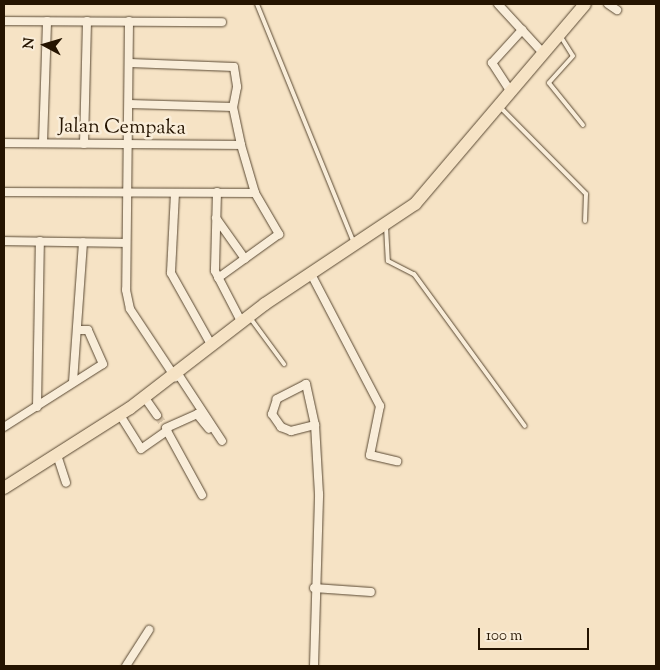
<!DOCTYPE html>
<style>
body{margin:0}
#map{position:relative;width:660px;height:670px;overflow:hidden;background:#f6e3c5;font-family:"Sorts Mill Goudy",serif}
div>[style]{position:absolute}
.street-tunnel>*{height:8px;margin-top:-4px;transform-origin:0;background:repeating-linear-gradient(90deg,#d7c4a8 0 8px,transparent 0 12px)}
.roads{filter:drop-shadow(0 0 1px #594832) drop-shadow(0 0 1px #594832)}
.lane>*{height:4px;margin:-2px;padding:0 2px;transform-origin:2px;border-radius:2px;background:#f9edd9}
.street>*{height:8px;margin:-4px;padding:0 4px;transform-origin:4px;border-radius:4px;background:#f9edd9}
.primary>*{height:12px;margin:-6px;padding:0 6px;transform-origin:6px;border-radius:6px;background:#f6e3c5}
span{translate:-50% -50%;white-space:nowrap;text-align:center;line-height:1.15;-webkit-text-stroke:5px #f9edd9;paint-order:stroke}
.street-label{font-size:20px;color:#251401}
.frame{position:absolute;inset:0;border:5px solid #251401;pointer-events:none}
.north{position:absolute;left:20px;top:20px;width:50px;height:50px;-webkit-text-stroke:4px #f9edd9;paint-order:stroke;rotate:276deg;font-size:14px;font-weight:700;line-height:20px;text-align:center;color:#251401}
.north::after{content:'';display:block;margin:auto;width:18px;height:22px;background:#251401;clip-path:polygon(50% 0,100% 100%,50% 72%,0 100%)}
.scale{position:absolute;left:478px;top:628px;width:111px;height:22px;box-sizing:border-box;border:2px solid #251401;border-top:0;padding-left:6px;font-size:15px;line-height:18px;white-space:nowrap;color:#251401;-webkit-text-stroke:4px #f9edd9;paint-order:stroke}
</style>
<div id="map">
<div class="street-tunnel">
<i style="left:157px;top:415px;width:16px;rotate:55deg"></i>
</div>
<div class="roads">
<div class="lane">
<i style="left:257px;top:4px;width:258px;rotate:67.9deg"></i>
<i style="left:561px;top:37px;width:22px;rotate:58deg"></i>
<i style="left:573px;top:56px;width:36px;rotate:132deg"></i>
<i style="left:549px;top:83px;width:54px;rotate:51deg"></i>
<i style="left:501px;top:108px;width:121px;rotate:45.3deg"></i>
<i style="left:586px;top:194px;width:27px;rotate:92deg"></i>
<i style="left:386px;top:226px;width:35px;rotate:87deg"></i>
<i style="left:388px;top:261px;width:29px;rotate:27deg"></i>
<i style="left:414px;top:274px;width:188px;rotate:53.9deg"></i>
<i style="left:251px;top:319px;width:56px;rotate:53.7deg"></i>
</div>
<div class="street">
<i style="left:498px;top:4px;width:67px;rotate:47.4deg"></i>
<i style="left:608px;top:4px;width:11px;rotate:34deg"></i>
<i style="left:4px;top:21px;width:218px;rotate:0.3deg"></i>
<i style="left:129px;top:21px;width:269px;rotate:90.6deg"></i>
<i style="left:126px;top:290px;width:19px;rotate:78deg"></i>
<i style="left:130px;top:309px;width:82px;rotate:56.5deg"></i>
<i style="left:130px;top:63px;width:104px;rotate:2.2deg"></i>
<i style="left:234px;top:67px;width:20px;rotate:81deg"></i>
<i style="left:237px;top:87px;width:20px;rotate:101deg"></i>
<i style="left:233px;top:107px;width:39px;rotate:78deg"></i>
<i style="left:241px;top:145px;width:50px;rotate:73.7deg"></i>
<i style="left:255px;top:193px;width:48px;rotate:59.7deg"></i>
<i style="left:279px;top:234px;width:75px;rotate:144.2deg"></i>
<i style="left:511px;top:92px;width:35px;rotate:-123deg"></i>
<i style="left:492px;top:63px;width:45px;rotate:-47.7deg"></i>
<i style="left:129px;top:104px;width:104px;rotate:1.7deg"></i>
<i style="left:4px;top:143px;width:237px;rotate:0.5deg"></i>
<i style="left:43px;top:143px;width:122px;rotate:-88.1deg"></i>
<i style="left:84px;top:144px;width:123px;rotate:-88.6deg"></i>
<i style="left:4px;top:192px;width:251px;rotate:0.2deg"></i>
<i style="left:217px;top:192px;width:79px;rotate:91.5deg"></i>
<i style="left:215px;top:271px;width:59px;rotate:62.6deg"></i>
<i style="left:175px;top:193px;width:80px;rotate:92.9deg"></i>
<i style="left:171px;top:273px;width:84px;rotate:60.7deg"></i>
<i style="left:216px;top:218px;width:50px;rotate:54.7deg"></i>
<i style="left:4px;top:241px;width:122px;rotate:0.9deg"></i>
<i style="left:311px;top:274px;width:149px;rotate:62.4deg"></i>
<i style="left:380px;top:406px;width:50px;rotate:101.5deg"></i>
<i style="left:370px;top:455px;width:28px;rotate:13deg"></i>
<i style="left:178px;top:374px;width:80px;rotate:56.7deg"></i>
<i style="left:73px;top:382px;width:140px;rotate:-85.9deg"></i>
<i style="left:145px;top:398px;width:21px;rotate:55deg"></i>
<i style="left:37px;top:407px;width:166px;rotate:-89deg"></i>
<i style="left:120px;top:415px;width:40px;rotate:58deg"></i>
<i style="left:141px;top:449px;width:32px;rotate:-35deg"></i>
<i style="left:167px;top:431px;width:73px;rotate:61.3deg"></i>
<i style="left:4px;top:427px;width:117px;rotate:-32.5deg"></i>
<i style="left:103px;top:364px;width:37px;rotate:-114deg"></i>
<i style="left:88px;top:330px;width:11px;rotate:180deg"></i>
<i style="left:166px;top:428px;width:34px;rotate:-24deg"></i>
<i style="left:197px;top:414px;width:19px;rotate:51deg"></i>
<i style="left:57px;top:455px;width:29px;rotate:72deg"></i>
<i style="left:314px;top:588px;width:57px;rotate:4deg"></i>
<i style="left:126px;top:666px;width:43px;rotate:-57.4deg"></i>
<i style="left:314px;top:666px;width:172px;rotate:-88.3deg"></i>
<i style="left:319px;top:494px;width:69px;rotate:-93.3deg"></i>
<i style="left:315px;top:425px;width:42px;rotate:-102.4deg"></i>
<i style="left:306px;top:384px;width:33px;rotate:153deg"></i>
<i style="left:277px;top:399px;width:16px;rotate:108deg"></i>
<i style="left:272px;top:414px;width:16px;rotate:55deg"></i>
<i style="left:281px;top:427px;width:11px;rotate:22deg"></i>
<i style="left:291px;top:431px;width:25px;rotate:-14deg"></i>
</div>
<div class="primary">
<i style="left:4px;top:488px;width:149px;rotate:-32.4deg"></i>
<i style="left:130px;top:408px;width:170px;rotate:-37.6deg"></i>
<i style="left:265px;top:304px;width:180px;rotate:-33.7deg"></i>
<i style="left:415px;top:204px;width:262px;rotate:-49.6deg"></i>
</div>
</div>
<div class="street-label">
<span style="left:122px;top:128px;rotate:1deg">Jalan Cempaka</span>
</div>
<div class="frame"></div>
<div class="north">N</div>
<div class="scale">100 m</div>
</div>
